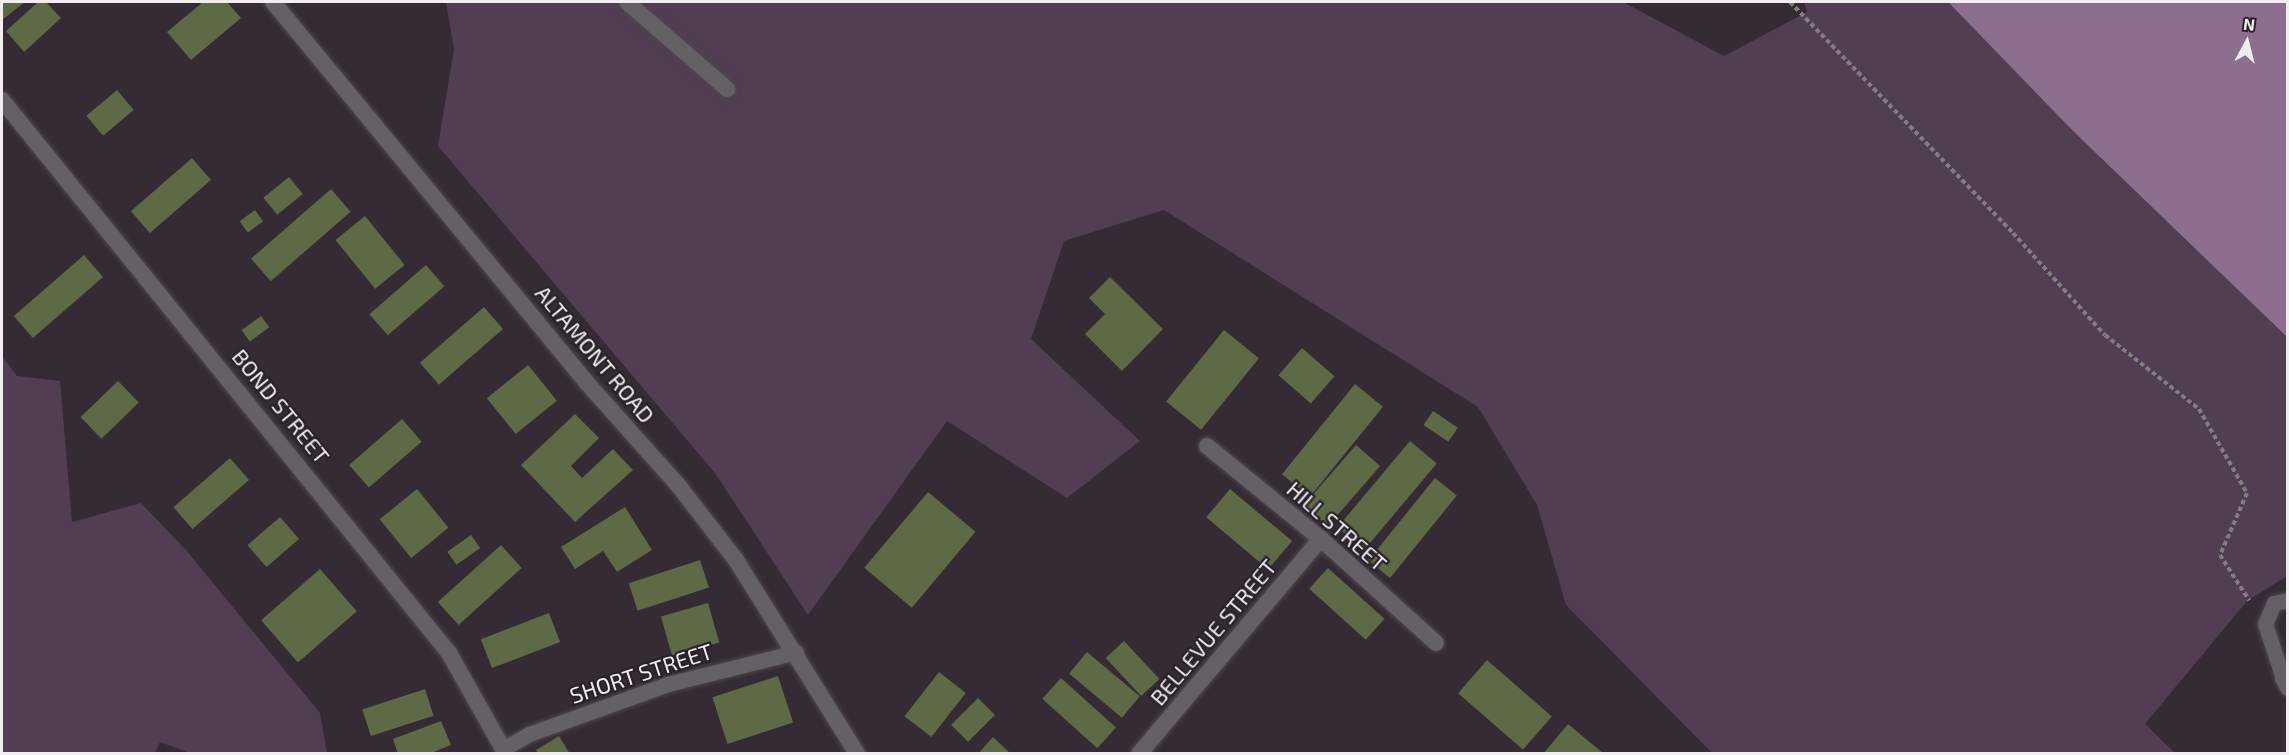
<!DOCTYPE html>
<style>
body{margin:0}
#map{position:relative;width:2289px;height:755px;overflow:hidden;background:#342b34;font-family:"Exo 2",sans-serif}
div>[style]{position:absolute}
.green>*{inset:0;background:#513e52}
.water>*{inset:0;background:#8b6f8c}
.building>*{inset:0;background:#5e6945;transform-origin:0 0}
.path>*{height:4px;margin-top:-2px;transform-origin:0;background:repeating-linear-gradient(90deg,#837c83 0 4.5px,transparent 0 7.5px)}
.roads{filter:drop-shadow(0 0 2px #4f464f) drop-shadow(0 0 2px #4f464f)}
.service>*{height:15px;margin:-7.5px;padding:0 7.5px;transform-origin:7.5px;border-radius:7.5px;background:#656065}
.minor>*{height:16px;margin:-8px;padding:0 8px;transform-origin:8px;border-radius:8px;background:#656065}
span{translate:-50% -50%;white-space:nowrap;text-align:center;line-height:1.15;-webkit-text-stroke:4.5px #2a222a;paint-order:stroke}
.street-label{font-size:22px;color:#f2edf2}
.frame{position:absolute;inset:0;border:3px solid #f2edf2;pointer-events:none}
.north{position:absolute;left:2217px;top:12px;width:60px;height:60px;-webkit-text-stroke:4px #2a222a;paint-order:stroke;rotate:7deg;font-size:16px;font-weight:700;line-height:24px;text-align:center;color:#f2edf2}
.north::after{content:'';display:block;margin:auto;width:21px;height:27px;background:#f2edf2;clip-path:polygon(50% 0,100% 100%,50% 72%,0 100%)}
</style>
<div id="map">
<div class="green">
<i style="clip-path:polygon(446px 2px,1623px 2px,1724px 56px,1807px 12px,1804px 2px,1948px 2px,2074px 132px,2287px 337px,2287px 576px,2247px 601px,2145px 724px,2175px 753px,1712px 753px,1566px 605px,1537px 505px,1478px 407px,1164px 210px,1064px 241px,1031px 339px,1140px 441px,1067px 498px,947px 421px,808px 615px,715px 473px,438px 146px,454px 49px)"></i>
<i style="clip-path:polygon(2px 356px,17px 376px,60px 381px,72px 522px,141px 503px,186px 550px,320px 713px,327px 753px,190px 753px,160px 742px,155px 753px,2px 753px)"></i>
</div>
<div class="water">
<i style="clip-path:polygon(1948px 2px,2287px 2px,2287px 337px,2074px 132px)"></i>
</div>
<div class="building">
<i style="clip-path:polygon(2px 2px,25px 2px,2px 20px)"></i>
<i style="clip-path:polygon(38px 2px,46px 2px,61px 18px,24px 52px,6px 31px)"></i>
<i style="clip-path:polygon(203px 2px,227px 2px,241px 18px,191px 60px,167px 32px)"></i>
<i style="left:117px;top:90px;width:26px;height:40px;rotate:50deg"></i>
<i style="left:192px;top:158px;width:29px;height:81px;rotate:49deg"></i>
<i style="left:289px;top:177px;width:22px;height:33px;rotate:51deg"></i>
<i style="left:331px;top:189px;width:30px;height:106px;rotate:49deg"></i>
<i style="left:255px;top:210px;width:14px;height:19px;rotate:54deg"></i>
<i style="left:365px;top:216px;width:63px;height:38px;rotate:51deg"></i>
<i style="left:84px;top:255px;width:29px;height:93px;rotate:49deg"></i>
<i style="left:426px;top:265px;width:28px;height:75px;rotate:49deg"></i>
<i style="clip-path:polygon(1110px 277px,1163px 329px,1122px 371px,1085px 334px,1105px 314px,1089px 298px)"></i>
<i style="left:484px;top:307px;width:29px;height:85px;rotate:49deg"></i>
<i style="left:261px;top:316px;width:14px;height:24px;rotate:54deg"></i>
<i style="left:1224px;top:330px;width:45px;height:92px;rotate:39deg"></i>
<i style="left:1302px;top:348px;width:43px;height:36px;rotate:41deg"></i>
<i style="left:528px;top:365px;width:46px;height:53px;rotate:51deg"></i>
<i style="left:118px;top:381px;width:30px;height:52px;rotate:46deg"></i>
<i style="left:1355px;top:384px;width:36px;height:116px;rotate:39deg"></i>
<i style="left:1433px;top:411px;width:30px;height:17px;rotate:34deg"></i>
<i style="clip-path:polygon(575px 414px,599px 438px,571px 466px,582px 478px,613px 449px,633px 470px,575px 522px,521px 465px)"></i>
<i style="left:402px;top:419px;width:30px;height:70px;rotate:49deg"></i>
<i style="left:1410px;top:441px;width:35px;height:113px;rotate:40deg"></i>
<i style="left:1356px;top:445px;width:32px;height:80px;rotate:41deg"></i>
<i style="left:230px;top:458px;width:29px;height:75px;rotate:49deg"></i>
<i style="left:1435px;top:478px;width:28px;height:106px;rotate:39deg"></i>
<i style="left:417px;top:489px;width:50px;height:48px;rotate:51deg"></i>
<i style="left:1230px;top:489px;width:81px;height:37px;rotate:40deg"></i>
<i style="left:928px;top:492px;width:62px;height:99px;rotate:40deg"></i>
<i style="clip-path:polygon(625px 507px,652px 550px,617px 572px,603px 551px,575px 569px,561px 547px)"></i>
<i style="left:280px;top:517px;width:29px;height:43px;rotate:49deg"></i>
<i style="left:471px;top:535px;width:16px;height:29px;rotate:55deg"></i>
<i style="left:501px;top:545px;width:31px;height:85px;rotate:48deg"></i>
<i style="left:700px;top:560px;width:29px;height:75px;rotate:72deg"></i>
<i style="left:1328px;top:568px;width:76px;height:28px;rotate:42deg"></i>
<i style="left:320px;top:569px;width:56px;height:78px;rotate:49deg"></i>
<i style="left:708px;top:603px;width:41px;height:49px;rotate:74deg"></i>
<i style="left:549px;top:613px;width:31px;height:73px;rotate:69deg"></i>
<i style="left:1124px;top:641px;width:52px;height:25px;rotate:47deg"></i>
<i style="left:1087px;top:652px;width:69px;height:28px;rotate:40deg"></i>
<i style="left:1487px;top:660px;width:86px;height:44px;rotate:41deg"></i>
<i style="left:939px;top:672px;width:34px;height:56px;rotate:38deg"></i>
<i style="left:778px;top:676px;width:49px;height:69px;rotate:72deg"></i>
<i style="left:1061px;top:678px;width:74px;height:28px;rotate:42deg"></i>
<i style="left:425px;top:689px;width:28px;height:66px;rotate:72deg"></i>
<i style="left:978px;top:698px;width:24px;height:38px;rotate:45deg"></i>
<i style="clip-path:polygon(441px 721px,451px 745px,429px 754px,398px 754px,393px 739px)"></i>
<i style="clip-path:polygon(1568px 724px,1604px 754px,1543px 754px)"></i>
<i style="clip-path:polygon(559px 736px,570px 754px,538px 754px,536px 750px)"></i>
<i style="clip-path:polygon(993px 737px,1011px 754px,978px 754px)"></i>
</div>
<div class="path">
<i style="left:1790px;top:2px;width:321px;rotate:46deg"></i>
<i style="left:2013px;top:233px;width:137px;rotate:48deg"></i>
<i style="left:2105px;top:335px;width:120px;rotate:38.2deg"></i>
<i style="left:2199px;top:409px;width:97px;rotate:60.3deg"></i>
<i style="left:2247px;top:493px;width:68px;rotate:113.5deg"></i>
<i style="left:2220px;top:555px;width:54px;rotate:57.2deg"></i>
</div>
<div class="roads">
<div class="service">
<i style="left:2283px;top:678px;width:57px;rotate:-108.4deg"></i>
<i style="left:2265px;top:624px;width:23px;rotate:-67deg"></i>
<i style="left:2274px;top:603px;width:14px;rotate:-12deg"></i>
<i style="left:503px;top:749px;width:30px;rotate:-30deg"></i>
<i style="left:529px;top:734px;width:148px;rotate:-19.8deg"></i>
<i style="left:668px;top:684px;width:132px;rotate:-14deg"></i>
</div>
<div class="minor">
<i style="left:273px;top:2px;width:494px;rotate:50.5deg"></i>
<i style="left:587px;top:383px;width:137px;rotate:48.3deg"></i>
<i style="left:678px;top:485px;width:95px;rotate:52.3deg"></i>
<i style="left:736px;top:560px;width:229px;rotate:58deg"></i>
<i style="left:627px;top:2px;width:133px;rotate:41deg"></i>
<i style="left:2px;top:100px;width:711px;rotate:51.05deg"></i>
<i style="left:449px;top:653px;width:116px;rotate:60.6deg"></i>
<i style="left:1207px;top:446px;width:147px;rotate:39.2deg"></i>
<i style="left:1321px;top:539px;width:155px;rotate:42.1deg"></i>
<i style="left:2283px;top:678px;width:11px;rotate:63deg"></i>
<i style="left:1139px;top:754px;width:282px;rotate:-49.8deg"></i>
</div>
</div>
<div class="street-label">
<span style="left:595px;top:354px;rotate:50deg">ALTAMONT ROAD</span>
<span style="left:281px;top:406px;rotate:51deg">BOND STREET</span>
<span style="left:1337px;top:526px;rotate:41deg">HILL STREET</span>
<span style="left:1213px;top:632px;rotate:-50deg">BELLEVUE STREET</span>
<span style="left:641px;top:673px;rotate:-18deg">SHORT STREET</span>
</div>
<div class="frame"></div>
<div class="north">N</div>
</div>
